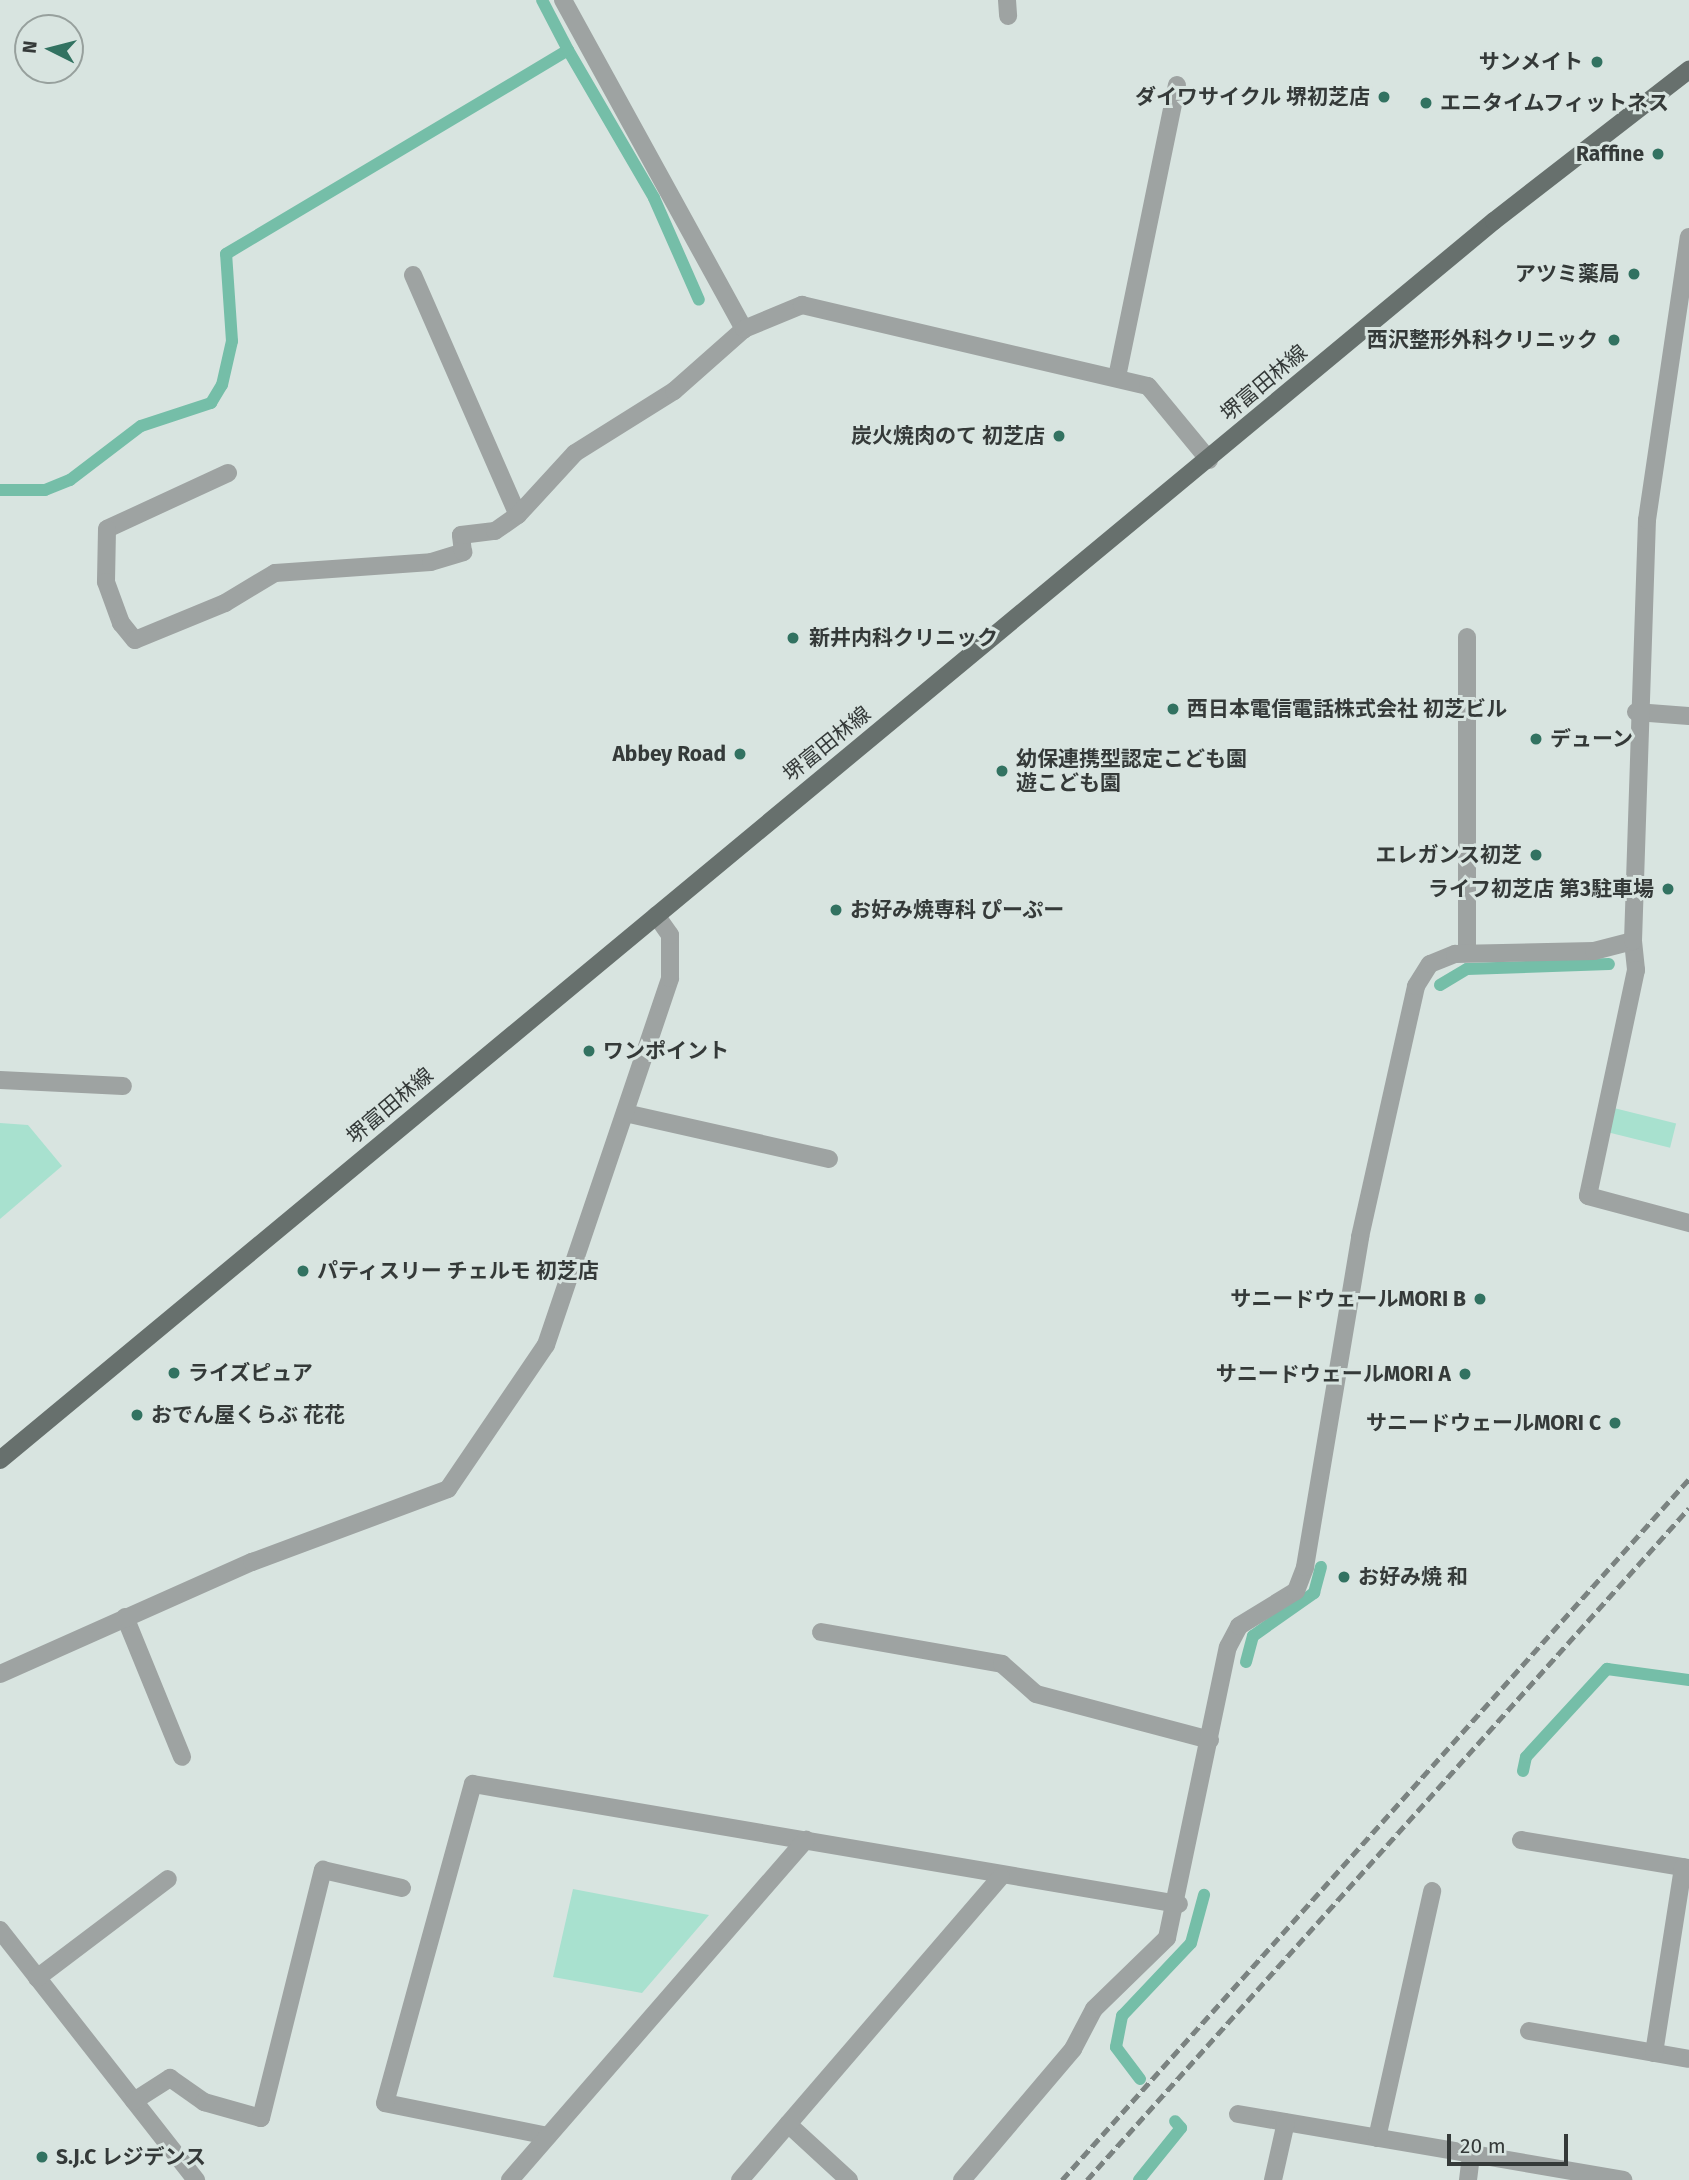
<!DOCTYPE html>
<meta charset="utf-8">
<style>
body{margin:0}
#map{position:relative;width:1689px;height:2180px;overflow:hidden;background:#d8e4e0;font-family:"Fira Sans","Noto Sans JP",sans-serif}
div>[style]{position:absolute}
.green>*{inset:0;background:#a8e1cf;transform-origin:0 0}
.stream>*{height:12px;margin:-6px;padding:0 6px;transform-origin:6px;border-radius:6px;background:#75bea8}
.minor>*{height:18px;margin:-9px;padding:0 9px;transform-origin:9px;border-radius:9px;background:#9ea3a2}
.major>*{height:18px;margin:-9px;padding:0 9px;transform-origin:9px;border-radius:9px;background:#67706d}
.rail>*{height:5px;margin-top:-2.5px;transform-origin:0;background:repeating-linear-gradient(90deg,#7b8381 0 10px,transparent 0 15px)}
.dots>*{width:19px;height:19px;translate:-50% -50%;box-sizing:border-box;border:4px solid #d8e4e0;border-radius:50%}
span{translate:-50% -50%;white-space:nowrap;text-align:center;line-height:1.15;-webkit-text-stroke:6px #d8e4e0;paint-order:stroke}
.poi-label{font-size:21px;color:#353a39;font-weight:700}
.right{translate:-100% -50%;text-align:right}
.left{translate:0 -50%;text-align:left}
.street-label{font-size:21px;color:#353a39}
.north{position:absolute;left:14px;top:14px;width:70px;height:70px;box-sizing:border-box;background:#d8e4e0;border:2px solid #97a09d;border-radius:50%;rotate:276deg;font-size:19px;font-weight:700;line-height:28px;text-align:center;color:#353a39}
.north::after{content:'';display:block;margin:auto;width:24px;height:32px;background:#327261;clip-path:polygon(50% 0,100% 100%,50% 72%,0 100%)}
.scale{position:absolute;left:1447px;top:2134px;width:121px;height:32px;box-sizing:border-box;border:4px solid #353a39;border-top:0;padding-left:9px;font-size:21px;line-height:24px;white-space:nowrap;color:#353a39;-webkit-text-stroke:5px #d8e4e0;paint-order:stroke}
</style>
<div id="map">
<div class="green">
<i style="left:1614px;top:1108px;width:64px;height:25px;rotate:14deg"></i>
<i style="clip-path:polygon(0 1123px,28px 1125px,62px 1166px,0 1219px)"></i>
<i style="clip-path:polygon(573px 1889px,709px 1915px,642px 1993px,553px 1977px)"></i>
</div>
<div class="stream">
<i style="left:568px;top:50px;width:171px;rotate:59.8deg"></i>
<i style="left:654px;top:198px;width:111px;rotate:66.2deg"></i>
<i style="left:0;top:490px;width:45px"></i>
<i style="left:45px;top:490px;width:27px;rotate:-22deg"></i>
<i style="left:70px;top:480px;width:89px;rotate:-37.3deg"></i>
<i style="left:141px;top:426px;width:74px;rotate:-18.2deg"></i>
<i style="left:211px;top:403px;width:21px;rotate:-59deg"></i>
<i style="left:222px;top:385px;width:45px;rotate:-77.2deg"></i>
<i style="left:232px;top:341px;width:87px;rotate:-93.9deg"></i>
<i style="left:226px;top:254px;width:398px;rotate:-30.8deg"></i>
<i style="left:568px;top:50px;width:56px;rotate:-117.5deg"></i>
<i style="left:1440px;top:985px;width:31px;rotate:-31deg"></i>
<i style="left:1467px;top:969px;width:142px;rotate:-2deg"></i>
<i style="left:1246px;top:1662px;width:27px;rotate:-75deg"></i>
<i style="left:1253px;top:1636px;width:75px;rotate:-35.2deg"></i>
<i style="left:1314px;top:1593px;width:27px;rotate:-75deg"></i>
<i style="left:1523px;top:1771px;width:14px;rotate:-78deg"></i>
<i style="left:1526px;top:1757px;width:120px;rotate:-47.4deg"></i>
<i style="left:1607px;top:1669px;width:83px;rotate:7.6deg"></i>
<i style="left:1140px;top:2079px;width:40px;rotate:-127deg"></i>
<i style="left:1116px;top:2047px;width:32px;rotate:-79deg"></i>
<i style="left:1122px;top:2016px;width:100px;rotate:-46.6deg"></i>
<i style="left:1191px;top:1943px;width:50px;rotate:-74.8deg"></i>
<i style="left:1139px;top:2180px;width:67px;rotate:-51.1deg"></i>
<i style="left:1181px;top:2128px;width:9px;rotate:-131deg"></i>
</div>
<div class="minor">
<i style="left:563px;top:0;width:376px;rotate:61.2deg"></i>
<i style="left:1007px;top:0;width:16px;rotate:86deg"></i>
<i style="left:413px;top:275px;width:262px;rotate:66.4deg"></i>
<i style="left:1117px;top:377px;width:298px;rotate:-78.4deg"></i>
<i style="left:228px;top:473px;width:133px;rotate:155.2deg"></i>
<i style="left:107px;top:529px;width:53px;rotate:91.1deg"></i>
<i style="left:106px;top:582px;width:44px;rotate:69.9deg"></i>
<i style="left:121px;top:623px;width:22px;rotate:51deg"></i>
<i style="left:135px;top:640px;width:97px;rotate:-22.3deg"></i>
<i style="left:225px;top:603px;width:58px;rotate:-31deg"></i>
<i style="left:275px;top:573px;width:156px;rotate:-4deg"></i>
<i style="left:431px;top:562px;width:34px;rotate:-17deg"></i>
<i style="left:463px;top:552px;width:17px;rotate:-97deg"></i>
<i style="left:461px;top:535px;width:34px;rotate:-7deg"></i>
<i style="left:495px;top:531px;width:28px;rotate:-35deg"></i>
<i style="left:518px;top:515px;width:84px;rotate:-47.4deg"></i>
<i style="left:575px;top:453px;width:117px;rotate:-32.1deg"></i>
<i style="left:674px;top:391px;width:94px;rotate:-41.5deg"></i>
<i style="left:744px;top:329px;width:63px;rotate:-22.5deg"></i>
<i style="left:802px;top:305px;width:355px;rotate:13.2deg"></i>
<i style="left:1148px;top:386px;width:96px;rotate:50.5deg"></i>
<i style="left:1467px;top:637px;width:316px;rotate:90deg"></i>
<i style="left:1636px;top:712px;width:53px;rotate:4.3deg"></i>
<i style="left:1633px;top:941px;width:29px;rotate:84deg"></i>
<i style="left:1636px;top:970px;width:231px;rotate:102deg"></i>
<i style="left:1588px;top:1196px;width:105px;rotate:15deg"></i>
<i style="left:0;top:1080px;width:123px;rotate:2.8deg"></i>
<i style="left:625px;top:1113px;width:209px;rotate:12.7deg"></i>
<i style="left:125px;top:1617px;width:151px;rotate:67.8deg"></i>
<i style="left:821px;top:1632px;width:184px;rotate:10deg"></i>
<i style="left:1002px;top:1664px;width:45px;rotate:41.4deg"></i>
<i style="left:1036px;top:1694px;width:180px;rotate:14.8deg"></i>
<i style="left:0;top:1674px;width:276px;rotate:-24deg"></i>
<i style="left:252px;top:1562px;width:209px;rotate:-20.4deg"></i>
<i style="left:448px;top:1489px;width:174px;rotate:-55.8deg"></i>
<i style="left:546px;top:1345px;width:387px;rotate:-71.3deg"></i>
<i style="left:670px;top:978px;width:43px;rotate:-90deg"></i>
<i style="left:670px;top:935px;width:24px;rotate:-125deg"></i>
<i style="left:1521px;top:1840px;width:170px;rotate:9.5deg"></i>
<i style="left:0;top:1930px;width:318px;rotate:51.9deg"></i>
<i style="left:37px;top:1978px;width:164px;rotate:-37.1deg"></i>
<i style="left:1529px;top:2031px;width:162px;rotate:9.9deg"></i>
<i style="left:1654px;top:2053px;width:188px;rotate:-81.1deg"></i>
<i style="left:134px;top:2101px;width:43px;rotate:-32.6deg"></i>
<i style="left:170px;top:2078px;width:42px;rotate:35.2deg"></i>
<i style="left:204px;top:2102px;width:59px;rotate:15.7deg"></i>
<i style="left:261px;top:2118px;width:256px;rotate:-76deg"></i>
<i style="left:323px;top:1870px;width:81px;rotate:12.8deg"></i>
<i style="left:1238px;top:2114px;width:391px;rotate:9.7deg"></i>
<i style="left:788px;top:2124px;width:83px;rotate:42.6deg"></i>
<i style="left:548px;top:2136px;width:166px;rotate:-168.6deg"></i>
<i style="left:385px;top:2103px;width:331px;rotate:-74.6deg"></i>
<i style="left:473px;top:1784px;width:716px;rotate:9.65deg"></i>
<i style="left:1377px;top:2138px;width:253px;rotate:-77.4deg"></i>
<i style="left:510px;top:2180px;width:451px;rotate:-49deg"></i>
<i style="left:740px;top:2180px;width:400px;rotate:-49.3deg"></i>
<i style="left:962px;top:2180px;width:172px;rotate:-49.7deg"></i>
<i style="left:1073px;top:2049px;width:45px;rotate:-62.3deg"></i>
<i style="left:1094px;top:2009px;width:102px;rotate:-44.2deg"></i>
<i style="left:1167px;top:1938px;width:297px;rotate:-78.2deg"></i>
<i style="left:1228px;top:1647px;width:24px;rotate:-62deg"></i>
<i style="left:1239px;top:1626px;width:67px;rotate:-31.6deg"></i>
<i style="left:1296px;top:1591px;width:26px;rotate:-69deg"></i>
<i style="left:1305px;top:1567px;width:335px;rotate:-80.5deg"></i>
<i style="left:1360px;top:1237px;width:257px;rotate:-77.4deg"></i>
<i style="left:1416px;top:986px;width:26px;rotate:-58deg"></i>
<i style="left:1430px;top:964px;width:27px;rotate:-22deg"></i>
<i style="left:1455px;top:954px;width:139px;rotate:-1.2deg"></i>
<i style="left:1594px;top:951px;width:40px;rotate:-14.4deg"></i>
<i style="left:1633px;top:941px;width:421px;rotate:-88.1deg"></i>
<i style="left:1647px;top:520px;width:286px;rotate:-81.6deg"></i>
<i style="left:1273px;top:2180px;width:59px;rotate:-77.4deg"></i>
<i style="left:1468px;top:2180px;width:26px;rotate:-83deg"></i>
</div>
<div class="major">
<i style="left:0;top:1460px;width:1941px;rotate:-39.67deg"></i>
<i style="left:1494px;top:221px;width:247px;rotate:-37.8deg"></i>
</div>
<div class="rail">
<i style="left:1062px;top:2180px;width:940px;rotate:-48.19deg"></i>
<i style="left:1087px;top:2180px;width:902px;rotate:-48.14deg"></i>
</div>
<div class="dots">
<i style="left:1597px;top:62px;background:#327261"></i>
<i style="left:1384px;top:97px;background:#327261"></i>
<i style="left:1426px;top:103px;background:#327261"></i>
<i style="left:1658px;top:154px;background:#327261"></i>
<i style="left:1634px;top:274px;background:#327261"></i>
<i style="left:1614px;top:340px;background:#327261"></i>
<i style="left:1059px;top:436px;background:#327261"></i>
<i style="left:793px;top:638px;background:#327261"></i>
<i style="left:1173px;top:709px;background:#327261"></i>
<i style="left:1536px;top:739px;background:#327261"></i>
<i style="left:740px;top:754px;background:#327261"></i>
<i style="left:1002px;top:771px;background:#327261"></i>
<i style="left:1536px;top:855px;background:#327261"></i>
<i style="left:1668px;top:889px;background:#327261"></i>
<i style="left:836px;top:910px;background:#327261"></i>
<i style="left:589px;top:1051px;background:#327261"></i>
<i style="left:303px;top:1271px;background:#327261"></i>
<i style="left:1480px;top:1299px;background:#327261"></i>
<i style="left:174px;top:1373px;background:#327261"></i>
<i style="left:1465px;top:1374px;background:#327261"></i>
<i style="left:137px;top:1415px;background:#327261"></i>
<i style="left:1615px;top:1423px;background:#327261"></i>
<i style="left:1344px;top:1577px;background:#327261"></i>
<i style="left:42px;top:2157px;background:#327261"></i>
</div>
<div class="poi-label">
<span class="right" style="left:1583px;top:62px">サンメイト</span>
<span class="right" style="left:1370px;top:97px">ダイワサイクル 堺初芝店</span>
<span class="left" style="left:1440px;top:103px">エニタイムフィットネス</span>
<span class="right" style="left:1644px;top:154px">Raffine</span>
<span class="right" style="left:1620px;top:274px">アツミ薬局</span>
<span class="right" style="left:1598px;top:340px">西沢整形外科クリニック</span>
<span class="right" style="left:1045px;top:436px">炭火焼肉のて 初芝店</span>
<span class="left" style="left:809px;top:638px">新井内科クリニック</span>
<span class="left" style="left:1187px;top:709px">西日本電信電話株式会社 初芝ビル</span>
<span class="left" style="left:1550px;top:739px">デューン</span>
<span class="right" style="left:726px;top:754px">Abbey Road</span>
<span class="left" style="left:1016px;top:771px">幼保連携型認定こども園<br>遊こども園</span>
<span class="right" style="left:1522px;top:855px">エレガンス初芝</span>
<span class="right" style="left:1654px;top:889px">ライフ初芝店 第3駐車場</span>
<span class="left" style="left:850px;top:910px">お好み焼専科 ぴーぷー</span>
<span class="left" style="left:603px;top:1051px">ワンポイント</span>
<span class="left" style="left:317px;top:1271px">パティスリー チェルモ 初芝店</span>
<span class="right" style="left:1466px;top:1299px">サニードウェールMORI B</span>
<span class="left" style="left:188px;top:1373px">ライズピュア</span>
<span class="right" style="left:1451px;top:1374px">サニードウェールMORI A</span>
<span class="left" style="left:151px;top:1415px">おでん屋くらぶ 花花</span>
<span class="right" style="left:1601px;top:1423px">サニードウェールMORI C</span>
<span class="left" style="left:1358px;top:1577px">お好み焼 和</span>
<span class="left" style="left:56px;top:2157px">S.J.C レジデンス</span>
</div>
<div class="street-label">
<span style="left:1264px;top:383px;rotate:-40deg">堺富田林線</span>
<span style="left:827px;top:744px;rotate:-39deg">堺富田林線</span>
<span style="left:390px;top:1106px;rotate:-40deg">堺富田林線</span>
</div>
<div class="north">N</div>
<div class="scale">20 m</div>
</div>
